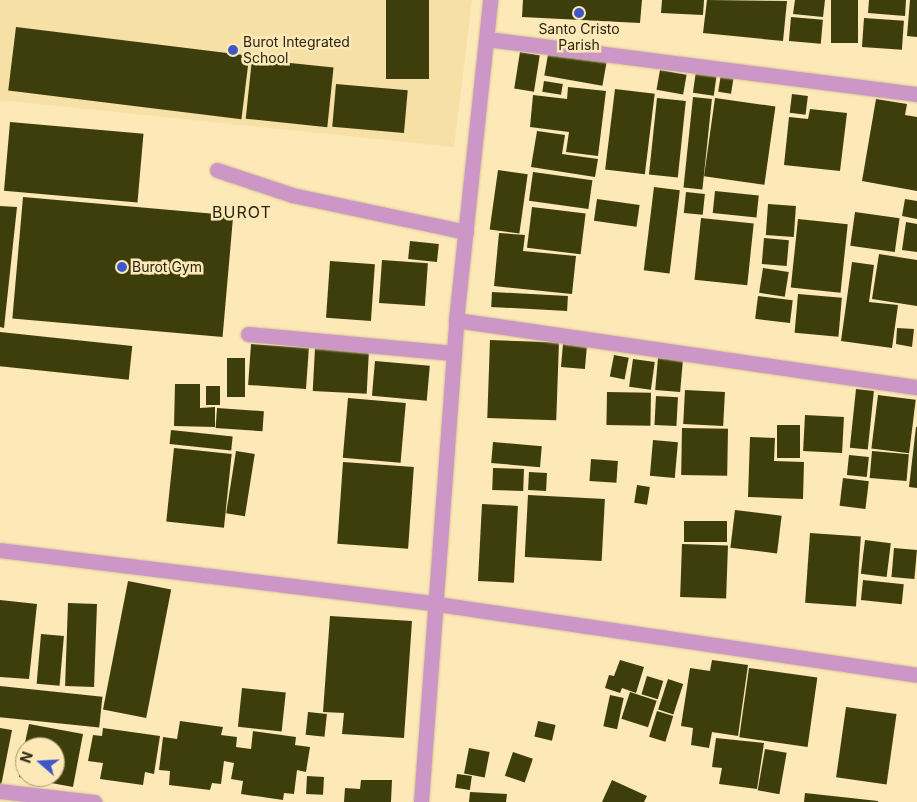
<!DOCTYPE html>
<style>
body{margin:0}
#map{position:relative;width:917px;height:802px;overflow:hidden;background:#fce9b7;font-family:Inter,sans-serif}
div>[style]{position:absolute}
.built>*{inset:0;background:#f6e0a6}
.building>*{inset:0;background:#3e3e0d;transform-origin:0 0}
.roads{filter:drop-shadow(0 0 1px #d6c699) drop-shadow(0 0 1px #d6c699)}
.service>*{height:15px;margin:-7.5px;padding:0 7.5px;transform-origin:7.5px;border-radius:7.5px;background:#cc96c6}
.minor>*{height:15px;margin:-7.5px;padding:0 7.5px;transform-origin:7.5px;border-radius:7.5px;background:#cc96c6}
.tertiary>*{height:15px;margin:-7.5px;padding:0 7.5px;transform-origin:7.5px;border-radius:7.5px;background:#cc96c6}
.dots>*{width:14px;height:14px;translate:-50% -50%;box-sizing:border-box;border:2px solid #fce9b7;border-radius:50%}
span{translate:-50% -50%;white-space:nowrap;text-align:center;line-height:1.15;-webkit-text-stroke:5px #fce9b7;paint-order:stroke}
.poi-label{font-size:14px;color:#2b2411}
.left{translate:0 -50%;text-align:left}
.quarter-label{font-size:16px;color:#2b2411;letter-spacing:1px}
.north{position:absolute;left:15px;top:737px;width:50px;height:50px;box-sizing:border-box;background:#fce9b7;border:1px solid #a89a75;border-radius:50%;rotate:289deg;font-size:14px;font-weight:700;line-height:20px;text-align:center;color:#2b2411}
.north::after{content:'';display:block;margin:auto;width:18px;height:22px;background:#3f56c9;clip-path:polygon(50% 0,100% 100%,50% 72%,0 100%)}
</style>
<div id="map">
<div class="built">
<i style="clip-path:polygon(0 0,472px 0,454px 147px,0 100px)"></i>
</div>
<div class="building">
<i style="left:386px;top:0;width:43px;height:79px"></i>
<i style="clip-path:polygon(523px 0,642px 0,640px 23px,522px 17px)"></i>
<i style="clip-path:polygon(662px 0,704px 0,703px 15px,661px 13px)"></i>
<i style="clip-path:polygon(707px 0,787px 1px,783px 41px,703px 33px)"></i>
<i style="clip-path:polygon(795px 0,825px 0,823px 17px,793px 14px)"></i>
<i style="left:831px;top:0;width:27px;height:43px"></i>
<i style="clip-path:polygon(869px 0,906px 0,905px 16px,868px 13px)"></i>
<i style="clip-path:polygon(910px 0,917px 0,917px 37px,907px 36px)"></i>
<i style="left:791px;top:17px;width:32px;height:24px;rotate:5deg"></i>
<i style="left:864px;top:18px;width:40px;height:29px;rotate:4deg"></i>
<i style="left:16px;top:27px;width:235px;height:64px;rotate:7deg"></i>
<i style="left:549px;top:49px;width:59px;height:27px;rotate:10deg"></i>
<i style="left:520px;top:52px;width:20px;height:37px;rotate:9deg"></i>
<i style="left:252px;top:59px;width:82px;height:60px;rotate:6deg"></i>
<i style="left:660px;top:70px;width:27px;height:20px;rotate:10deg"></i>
<i style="left:696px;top:71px;width:21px;height:22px;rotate:8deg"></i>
<i style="left:721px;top:74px;width:13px;height:18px;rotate:9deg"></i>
<i style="left:544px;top:81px;width:19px;height:11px;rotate:9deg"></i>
<i style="left:336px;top:84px;width:72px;height:43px;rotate:5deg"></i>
<i style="clip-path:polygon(568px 87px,606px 91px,598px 156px,566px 152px,569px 132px,530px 127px,533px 95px,567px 99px)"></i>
<i style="left:615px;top:89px;width:40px;height:81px;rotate:7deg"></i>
<i style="left:792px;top:94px;width:16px;height:19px;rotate:7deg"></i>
<i style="left:693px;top:97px;width:19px;height:91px;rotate:6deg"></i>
<i style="left:657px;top:98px;width:29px;height:77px;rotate:6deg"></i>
<i style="left:715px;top:98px;width:61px;height:79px;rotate:8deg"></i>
<i style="clip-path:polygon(876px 99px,907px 104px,905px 115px,917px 117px,917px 191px,862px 181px)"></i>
<i style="clip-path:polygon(810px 109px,847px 113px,840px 171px,784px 165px,789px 117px,808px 119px)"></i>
<i style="left:10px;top:122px;width:134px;height:69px;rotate:5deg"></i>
<i style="clip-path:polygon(537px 131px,565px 135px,562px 154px,598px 159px,595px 177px,531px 167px)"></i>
<i style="left:498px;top:170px;width:30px;height:60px;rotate:8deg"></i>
<i style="left:533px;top:172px;width:60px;height:29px;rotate:8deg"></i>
<i style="left:654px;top:187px;width:26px;height:84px;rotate:7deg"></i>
<i style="left:715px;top:191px;width:44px;height:22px;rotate:6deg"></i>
<i style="left:686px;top:192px;width:19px;height:21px;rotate:6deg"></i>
<i style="left:23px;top:197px;width:211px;height:122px;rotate:5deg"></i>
<i style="left:597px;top:199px;width:43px;height:22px;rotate:8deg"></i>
<i style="clip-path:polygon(905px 199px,917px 201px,917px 219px,902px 216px)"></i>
<i style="left:768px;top:204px;width:28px;height:31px;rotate:4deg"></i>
<i style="clip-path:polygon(0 206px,17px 207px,4px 328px,0 327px)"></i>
<i style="left:532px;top:207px;width:54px;height:41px;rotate:7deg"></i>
<i style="left:855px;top:212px;width:45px;height:34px;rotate:8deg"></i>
<i style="left:701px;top:218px;width:53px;height:62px;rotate:6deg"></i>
<i style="left:798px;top:219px;width:50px;height:69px;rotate:6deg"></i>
<i style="clip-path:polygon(906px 222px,917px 224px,917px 252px,902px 250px)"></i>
<i style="clip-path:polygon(499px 233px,525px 235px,523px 251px,576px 256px,572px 294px,494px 286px)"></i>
<i style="left:764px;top:238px;width:25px;height:26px;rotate:5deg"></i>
<i style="left:410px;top:241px;width:29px;height:18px;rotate:6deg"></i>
<i style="clip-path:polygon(879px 254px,917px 260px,917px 306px,872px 299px)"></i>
<i style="left:382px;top:260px;width:46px;height:43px;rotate:4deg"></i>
<i style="left:330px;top:261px;width:45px;height:57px;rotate:4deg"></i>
<i style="clip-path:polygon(852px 262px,874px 265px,869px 302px,898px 305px,892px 348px,841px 341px)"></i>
<i style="left:763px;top:268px;width:26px;height:25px;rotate:9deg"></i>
<i style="left:492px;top:292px;width:76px;height:15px;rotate:3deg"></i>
<i style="left:798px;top:294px;width:44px;height:39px;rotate:5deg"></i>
<i style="left:758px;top:296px;width:35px;height:23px;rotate:7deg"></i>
<i style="clip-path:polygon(897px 328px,914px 329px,912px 347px,896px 344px)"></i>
<i style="left:0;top:332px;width:133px;height:34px;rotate:6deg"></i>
<i style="left:490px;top:340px;width:69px;height:78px;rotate:2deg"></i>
<i style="left:251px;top:344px;width:58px;height:41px;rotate:4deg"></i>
<i style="left:563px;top:344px;width:24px;height:23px;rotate:5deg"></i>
<i style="left:315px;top:348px;width:54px;height:43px;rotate:3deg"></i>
<i style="left:614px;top:355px;width:15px;height:22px;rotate:11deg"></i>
<i style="left:227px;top:358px;width:18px;height:39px"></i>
<i style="left:658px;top:358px;width:25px;height:32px;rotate:5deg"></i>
<i style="left:633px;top:359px;width:22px;height:28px;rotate:8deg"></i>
<i style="left:375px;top:361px;width:55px;height:35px;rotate:5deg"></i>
<i style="clip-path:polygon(175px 384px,200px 384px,200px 408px,215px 407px,215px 427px,174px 426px)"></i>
<i style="left:206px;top:386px;width:14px;height:19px"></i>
<i style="left:856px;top:389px;width:18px;height:59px;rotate:6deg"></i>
<i style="left:685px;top:390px;width:40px;height:34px;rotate:3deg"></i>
<i style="left:607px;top:392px;width:44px;height:33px;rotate:1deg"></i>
<i style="left:878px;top:395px;width:38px;height:54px;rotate:7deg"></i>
<i style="left:656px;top:396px;width:22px;height:29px;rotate:3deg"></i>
<i style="left:348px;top:398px;width:58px;height:60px;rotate:5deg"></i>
<i style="left:217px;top:408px;width:47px;height:20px;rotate:4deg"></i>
<i style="left:805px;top:415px;width:39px;height:36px;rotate:3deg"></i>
<i style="left:777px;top:425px;width:23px;height:33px"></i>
<i style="clip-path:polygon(916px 427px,917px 427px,917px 488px,909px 487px)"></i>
<i style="left:682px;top:428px;width:46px;height:47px;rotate:1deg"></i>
<i style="left:171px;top:430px;width:62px;height:14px;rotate:6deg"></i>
<i style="clip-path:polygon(750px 437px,775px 438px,774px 461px,804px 462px,803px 499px,748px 497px)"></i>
<i style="left:653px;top:440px;width:25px;height:36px;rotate:5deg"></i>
<i style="left:493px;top:442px;width:49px;height:21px;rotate:5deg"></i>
<i style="left:174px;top:448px;width:58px;height:74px;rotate:6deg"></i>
<i style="left:236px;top:451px;width:19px;height:63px;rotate:9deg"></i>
<i style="left:872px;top:451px;width:37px;height:27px;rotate:5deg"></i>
<i style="left:849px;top:455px;width:20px;height:20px;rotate:6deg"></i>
<i style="left:591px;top:459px;width:27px;height:22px;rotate:4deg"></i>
<i style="left:343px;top:462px;width:71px;height:82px;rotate:4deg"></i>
<i style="left:493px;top:468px;width:31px;height:22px;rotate:2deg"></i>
<i style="left:529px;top:472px;width:18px;height:18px;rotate:3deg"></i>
<i style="left:843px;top:478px;width:26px;height:28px;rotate:7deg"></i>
<i style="left:637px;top:485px;width:13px;height:18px;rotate:9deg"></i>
<i style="left:528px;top:495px;width:77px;height:62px;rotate:3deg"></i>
<i style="left:482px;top:504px;width:36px;height:77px;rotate:3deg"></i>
<i style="left:735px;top:510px;width:47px;height:38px;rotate:7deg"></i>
<i style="left:684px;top:521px;width:43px;height:21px"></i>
<i style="left:810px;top:533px;width:51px;height:70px;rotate:4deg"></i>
<i style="left:865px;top:540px;width:26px;height:34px;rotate:7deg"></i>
<i style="left:682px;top:544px;width:46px;height:53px;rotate:2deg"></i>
<i style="left:894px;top:548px;width:23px;height:29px;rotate:5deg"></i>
<i style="left:863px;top:580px;width:41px;height:20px;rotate:6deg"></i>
<i style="left:128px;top:581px;width:44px;height:131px;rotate:11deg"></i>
<i style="clip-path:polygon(0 600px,37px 604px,29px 679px,0 677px)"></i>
<i style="left:68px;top:603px;width:29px;height:83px;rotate:2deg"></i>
<i style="clip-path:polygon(330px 616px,412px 621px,404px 738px,342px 734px,344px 713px,323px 712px)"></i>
<i style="left:41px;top:634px;width:23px;height:50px;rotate:5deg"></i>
<i style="clip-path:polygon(620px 660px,644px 667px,636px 693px,622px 688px,620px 693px,605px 688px,609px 675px,614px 676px)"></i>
<i style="clip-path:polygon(712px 660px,748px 665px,738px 736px,712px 732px,709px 748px,691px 745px,693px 728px,681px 726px,690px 668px,710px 671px)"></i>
<i style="left:749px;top:668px;width:69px;height:70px;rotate:8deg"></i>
<i style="left:647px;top:676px;width:17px;height:19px;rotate:17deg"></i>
<i style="left:668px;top:679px;width:16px;height:32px;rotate:18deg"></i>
<i style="left:0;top:686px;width:103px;height:31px;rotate:6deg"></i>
<i style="left:242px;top:688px;width:44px;height:39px;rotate:6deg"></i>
<i style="left:630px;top:692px;width:28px;height:28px;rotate:18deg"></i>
<i style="left:610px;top:695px;width:14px;height:32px;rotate:12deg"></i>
<i style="left:846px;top:707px;width:51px;height:71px;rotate:8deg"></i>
<i style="left:657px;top:711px;width:17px;height:27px;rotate:17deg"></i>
<i style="left:308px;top:712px;width:19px;height:23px;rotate:6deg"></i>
<i style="clip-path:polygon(180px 721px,223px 727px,221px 735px,237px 737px,236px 747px,251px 749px,253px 731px,296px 737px,295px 745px,310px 747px,306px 772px,297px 770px,294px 794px,284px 793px,283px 800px,241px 794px,243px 781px,231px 779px,234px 763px,224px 761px,221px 784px,212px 783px,210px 790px,169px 785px,170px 771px,159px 770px,163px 737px,177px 739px)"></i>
<i style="left:538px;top:721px;width:18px;height:16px;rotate:13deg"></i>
<i style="clip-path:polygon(29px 724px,83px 734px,73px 787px,19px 777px,24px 748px,25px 777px,55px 777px,55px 747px,24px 747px)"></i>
<i style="clip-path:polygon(0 728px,12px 730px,1px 786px,0 786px)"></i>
<i style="clip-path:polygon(103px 728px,160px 736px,154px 774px,145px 772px,143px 785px,100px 779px,103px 763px,88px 761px,93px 735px,102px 736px)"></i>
<i style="clip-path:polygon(716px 738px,764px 743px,757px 789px,719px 784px,722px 768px,712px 767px)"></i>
<i style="left:469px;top:748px;width:21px;height:26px;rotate:11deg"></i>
<i style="left:765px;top:749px;width:22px;height:42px;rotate:10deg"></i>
<i style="left:513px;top:752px;width:21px;height:25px;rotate:19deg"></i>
<i style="left:457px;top:774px;width:15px;height:14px;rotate:8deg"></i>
<i style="left:307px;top:776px;width:17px;height:18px;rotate:3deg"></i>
<i style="clip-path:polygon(361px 780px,392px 780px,391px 802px,344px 802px,345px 788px,360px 789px)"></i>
<i style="clip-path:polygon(612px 780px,647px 796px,644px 802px,602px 802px)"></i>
<i style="clip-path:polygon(470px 792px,507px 794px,506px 802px,469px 802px)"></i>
<i style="clip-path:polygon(805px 793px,878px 801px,878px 802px,804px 802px)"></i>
</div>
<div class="roads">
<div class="service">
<i style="left:217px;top:170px;width:79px;rotate:18.4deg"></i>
<i style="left:292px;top:195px;width:178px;rotate:12deg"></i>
<i style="left:248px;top:334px;width:206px;rotate:5.3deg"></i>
</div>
<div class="minor">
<i style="left:487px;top:39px;width:434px;rotate:7.3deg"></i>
<i style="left:456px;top:320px;width:466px;rotate:8.3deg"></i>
<i style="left:0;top:550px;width:440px;rotate:7deg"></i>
<i style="left:437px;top:604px;width:485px;rotate:8.4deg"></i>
<i style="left:0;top:791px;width:95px;rotate:6.7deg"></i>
</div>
<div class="tertiary">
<i style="left:421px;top:802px;width:483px;rotate:-85.8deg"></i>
<i style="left:456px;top:320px;width:322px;rotate:-83.9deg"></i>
</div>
</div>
<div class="dots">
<i style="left:579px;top:13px;background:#3f56c9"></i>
<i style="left:233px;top:50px;background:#3f56c9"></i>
<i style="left:122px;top:267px;background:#3f56c9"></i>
</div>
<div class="poi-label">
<span style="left:579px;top:37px">Santo Cristo<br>Parish</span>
<span class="left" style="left:243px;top:50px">Burot Integrated<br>School</span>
<span class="left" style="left:132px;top:267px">Burot Gym</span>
</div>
<div class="quarter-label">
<span style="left:242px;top:212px">BUROT</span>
</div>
<div class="north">N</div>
</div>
